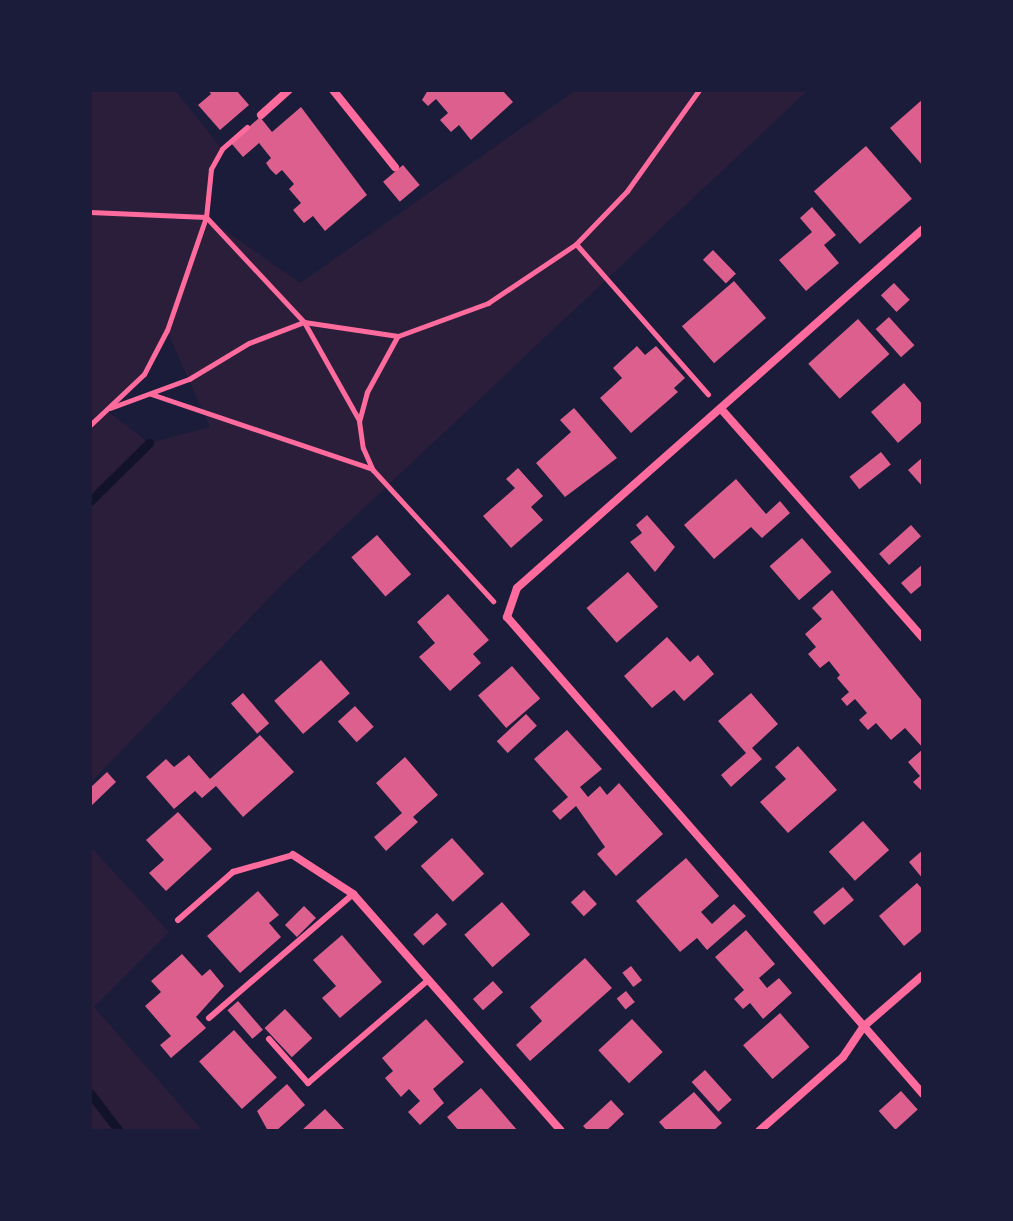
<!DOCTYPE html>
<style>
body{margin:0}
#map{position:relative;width:1013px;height:1221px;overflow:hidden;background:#1b1b3a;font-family:Jost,sans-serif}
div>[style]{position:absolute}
.green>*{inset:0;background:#2a1e3b}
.stream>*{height:9px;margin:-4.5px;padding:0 4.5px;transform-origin:4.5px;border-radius:4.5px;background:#12122b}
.building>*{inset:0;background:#dd5f8e;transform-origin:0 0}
.path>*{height:5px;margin:-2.5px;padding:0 2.5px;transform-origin:2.5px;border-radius:2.5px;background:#ff6b9d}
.service>*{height:6px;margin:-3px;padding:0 3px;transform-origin:3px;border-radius:3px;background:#ff6b9d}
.minor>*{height:8px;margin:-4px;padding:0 4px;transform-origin:4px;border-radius:4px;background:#ff6b9d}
span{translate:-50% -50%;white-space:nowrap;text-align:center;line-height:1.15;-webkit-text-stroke:8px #1b1b3a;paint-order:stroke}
.frame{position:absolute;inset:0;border:92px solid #1b1b3a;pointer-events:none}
</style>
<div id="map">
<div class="green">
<i style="clip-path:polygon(evenodd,90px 90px,175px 90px,222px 149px,211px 169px,206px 217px,300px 283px,576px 90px,808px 90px,283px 584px,90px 783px,90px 90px,167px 331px,210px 427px,149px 443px,106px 410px,144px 374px,167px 331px)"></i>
<i style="clip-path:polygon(90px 846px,169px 932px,94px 1007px,203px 1131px,90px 1131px)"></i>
</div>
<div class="stream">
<i style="left:90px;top:501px;width:83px;rotate:-44.5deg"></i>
<i style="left:90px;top:1093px;width:48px;rotate:52.7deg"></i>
</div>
<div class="building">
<i style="clip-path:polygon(208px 90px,236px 90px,249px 105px,220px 130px,198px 105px,211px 94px)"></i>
<i style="clip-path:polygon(428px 90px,502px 90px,513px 102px,471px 140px,459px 125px,451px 132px,440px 120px,448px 113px,436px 99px,428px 106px,422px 100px)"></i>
<i style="clip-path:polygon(923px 99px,923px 166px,890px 128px)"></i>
<i style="clip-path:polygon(301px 107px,367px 195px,325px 231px,313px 216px,304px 223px,293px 210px,301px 203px,289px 189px,294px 184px,282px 170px,276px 175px,270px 169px,266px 163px,271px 158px,259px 143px,243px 157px,231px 143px,260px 117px,272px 132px)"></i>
<i style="left:866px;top:146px;width:70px;height:69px;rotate:49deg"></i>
<i style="left:403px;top:165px;width:26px;height:26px;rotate:50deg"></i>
<i style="clip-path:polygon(812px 207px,836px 235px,824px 245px,839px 263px,806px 291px,779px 260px,812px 232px,800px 218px)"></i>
<i style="left:713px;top:250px;width:33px;height:14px;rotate:46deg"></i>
<i style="left:734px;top:281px;width:49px;height:69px;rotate:49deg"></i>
<i style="left:894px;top:283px;width:23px;height:18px;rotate:47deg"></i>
<i style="left:889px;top:317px;width:38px;height:18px;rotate:48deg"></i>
<i style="left:858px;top:319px;width:47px;height:67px;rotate:48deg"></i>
<i style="clip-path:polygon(637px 346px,645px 355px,656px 346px,685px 378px,674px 388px,678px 392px,631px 433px,600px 398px,622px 378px,613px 368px)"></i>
<i style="clip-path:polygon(904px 383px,923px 405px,923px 421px,898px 443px,871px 412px)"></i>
<i style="clip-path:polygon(574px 408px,617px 458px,565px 497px,536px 463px,571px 432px,560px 420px)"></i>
<i style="left:881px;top:452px;width:16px;height:40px;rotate:52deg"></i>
<i style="clip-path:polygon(923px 457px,923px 487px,908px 470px)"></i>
<i style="clip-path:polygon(518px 468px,543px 496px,531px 507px,543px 520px,511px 548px,483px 516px,515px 488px,506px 479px)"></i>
<i style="clip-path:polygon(736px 479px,766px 514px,780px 501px,790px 513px,762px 538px,751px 527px,714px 559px,684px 525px)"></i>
<i style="clip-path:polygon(647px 515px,675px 547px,655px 572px,630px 542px,642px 533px,636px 525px)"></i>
<i style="left:911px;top:525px;width:15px;height:43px;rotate:48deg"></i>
<i style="left:377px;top:535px;width:52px;height:34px;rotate:49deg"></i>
<i style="left:802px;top:538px;width:45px;height:43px;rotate:49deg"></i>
<i style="clip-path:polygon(923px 564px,923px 584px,911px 594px,901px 583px)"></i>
<i style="left:628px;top:572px;width:46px;height:55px;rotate:49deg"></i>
<i style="clip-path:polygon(832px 590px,923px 702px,923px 748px,905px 728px,891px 740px,876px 723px,868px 730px,859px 720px,867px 713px,855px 699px,847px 706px,841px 699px,849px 692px,837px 678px,840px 675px,829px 661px,820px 668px,808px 654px,816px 647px,805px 634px,822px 619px,812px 608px)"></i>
<i style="clip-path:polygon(448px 594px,489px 640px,473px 654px,481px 663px,450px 691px,419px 657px,435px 643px,417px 622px)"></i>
<i style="clip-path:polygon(667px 637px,690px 662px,698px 655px,714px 674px,684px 701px,674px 690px,652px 708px,624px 676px)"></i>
<i style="left:321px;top:660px;width:44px;height:62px;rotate:49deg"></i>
<i style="left:512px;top:666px;width:43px;height:45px;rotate:49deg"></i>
<i style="left:243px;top:693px;width:40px;height:16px;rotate:49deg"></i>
<i style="clip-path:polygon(751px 693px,778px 724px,752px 748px,762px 759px,731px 787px,721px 775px,746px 753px,718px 721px)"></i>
<i style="left:355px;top:706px;width:28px;height:23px;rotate:48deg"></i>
<i style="left:526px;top:714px;width:16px;height:40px;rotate:47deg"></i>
<i style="clip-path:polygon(567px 730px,602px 769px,580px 787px,588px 797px,600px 786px,607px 795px,619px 783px,663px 834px,616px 876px,597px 854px,605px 847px,576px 806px,560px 820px,552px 811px,568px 797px,534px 759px)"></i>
<i style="clip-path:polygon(260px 735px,294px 772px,243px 817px,216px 786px,202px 798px,195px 791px,174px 809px,146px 777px,166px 759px,174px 767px,189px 755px,210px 779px)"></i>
<i style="clip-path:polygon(798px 746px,837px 790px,788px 833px,760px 802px,786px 779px,775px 767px)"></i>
<i style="clip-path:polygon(923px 749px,923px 792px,913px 782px,920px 776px,908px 762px)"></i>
<i style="clip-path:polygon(405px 757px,438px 795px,413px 817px,418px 822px,386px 851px,374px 837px,402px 813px,376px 783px)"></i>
<i style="clip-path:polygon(107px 772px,116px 782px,90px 807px,90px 788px)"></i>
<i style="clip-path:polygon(178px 812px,212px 849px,166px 891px,149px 873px,164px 860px,146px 840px)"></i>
<i style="left:863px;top:821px;width:39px;height:46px;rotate:48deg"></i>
<i style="left:452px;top:838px;width:48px;height:42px;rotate:48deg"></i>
<i style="clip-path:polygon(923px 850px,923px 879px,909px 862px)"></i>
<i style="clip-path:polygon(686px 858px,719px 896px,701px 912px,712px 924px,734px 904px,746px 916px,707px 950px,697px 938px,680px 952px,636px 901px)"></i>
<i style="clip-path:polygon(917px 883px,923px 890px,923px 930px,904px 946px,879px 916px)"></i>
<i style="left:843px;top:887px;width:17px;height:39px;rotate:50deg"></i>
<i style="left:584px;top:890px;width:19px;height:18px;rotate:47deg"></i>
<i style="clip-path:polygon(258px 891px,279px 915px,269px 923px,281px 937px,240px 973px,207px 936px)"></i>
<i style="left:502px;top:902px;width:43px;height:50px;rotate:49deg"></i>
<i style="left:304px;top:906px;width:17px;height:27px;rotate:45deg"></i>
<i style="left:437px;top:913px;width:15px;height:32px;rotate:48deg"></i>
<i style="clip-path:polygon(746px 930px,775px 964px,759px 978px,767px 988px,779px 978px,792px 993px,763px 1019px,750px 1003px,743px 1009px,734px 999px,744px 990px,715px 957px)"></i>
<i style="clip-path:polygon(342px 935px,382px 982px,340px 1018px,322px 998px,336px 986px,313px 960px)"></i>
<i style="clip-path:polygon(182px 954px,202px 976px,210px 969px,224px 986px,196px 1017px,206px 1028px,171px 1058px,160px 1045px,171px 1036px,145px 1006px,161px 992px,151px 981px)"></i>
<i style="clip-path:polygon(585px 958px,612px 988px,530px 1061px,516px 1045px,542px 1021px,530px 1007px)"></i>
<i style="left:631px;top:966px;width:18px;height:11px;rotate:52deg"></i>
<i style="left:493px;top:981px;width:15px;height:27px;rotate:48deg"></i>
<i style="left:626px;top:991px;width:14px;height:12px;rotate:51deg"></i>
<i style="left:238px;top:1001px;width:38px;height:14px;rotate:49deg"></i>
<i style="left:285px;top:1009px;width:40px;height:28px;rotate:47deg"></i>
<i style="left:780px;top:1013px;width:45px;height:49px;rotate:49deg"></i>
<i style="clip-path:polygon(426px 1019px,464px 1062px,433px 1089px,444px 1103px,420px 1125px,408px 1112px,420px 1101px,409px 1089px,401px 1097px,385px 1078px,393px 1071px,382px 1058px)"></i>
<i style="left:632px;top:1019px;width:45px;height:46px;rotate:47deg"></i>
<i style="left:234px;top:1030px;width:64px;height:47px;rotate:48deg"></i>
<i style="left:705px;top:1070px;width:40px;height:18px;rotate:48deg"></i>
<i style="clip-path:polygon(287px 1084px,305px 1105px,276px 1131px,268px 1131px,257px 1111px)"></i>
<i style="clip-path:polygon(481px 1088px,518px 1131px,459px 1131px,447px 1117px)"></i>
<i style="left:901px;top:1091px;width:25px;height:30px;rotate:48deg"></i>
<i style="clip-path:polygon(694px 1092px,722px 1123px,713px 1131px,667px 1131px,659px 1122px)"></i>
<i style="clip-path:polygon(611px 1100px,624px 1114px,606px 1131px,588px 1131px,583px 1126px)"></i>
<i style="clip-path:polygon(325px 1109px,346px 1131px,301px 1131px)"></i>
</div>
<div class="path">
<i style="left:247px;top:127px;width:33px;rotate:139deg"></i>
<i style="left:222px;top:149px;width:23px;rotate:119deg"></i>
<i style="left:211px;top:169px;width:48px;rotate:95.9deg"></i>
<i style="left:206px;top:217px;width:144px;rotate:47deg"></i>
<i style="left:304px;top:322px;width:95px;rotate:8.5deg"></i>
<i style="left:398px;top:336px;width:96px;rotate:-20.1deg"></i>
<i style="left:488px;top:303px;width:106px;rotate:-33.8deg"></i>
<i style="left:576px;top:244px;width:74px;rotate:-46.1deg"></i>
<i style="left:627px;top:191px;width:124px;rotate:-54.5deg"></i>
<i style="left:90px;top:212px;width:116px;rotate:2.5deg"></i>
<i style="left:206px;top:217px;width:120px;rotate:109deg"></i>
<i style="left:167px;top:330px;width:50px;rotate:117.6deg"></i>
<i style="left:144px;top:374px;width:74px;rotate:136.6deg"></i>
<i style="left:576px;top:244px;width:200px;rotate:48.7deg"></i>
<i style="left:397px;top:337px;width:63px;rotate:118.6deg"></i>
<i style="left:367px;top:392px;width:30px;rotate:105deg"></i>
<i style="left:359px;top:421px;width:27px;rotate:82deg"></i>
<i style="left:363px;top:448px;width:24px;rotate:66deg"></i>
<i style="left:373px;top:470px;width:178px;rotate:47.5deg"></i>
<i style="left:151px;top:394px;width:233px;rotate:18.7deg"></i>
<i style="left:110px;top:408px;width:84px;rotate:-20.2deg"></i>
<i style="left:189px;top:379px;width:70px;rotate:-31deg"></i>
<i style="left:249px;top:343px;width:59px;rotate:-20.9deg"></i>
<i style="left:304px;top:322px;width:112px;rotate:60.7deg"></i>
</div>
<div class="service">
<i style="left:178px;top:920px;width:73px;rotate:-41.1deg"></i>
<i style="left:233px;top:872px;width:62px;rotate:-15.8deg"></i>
<i style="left:209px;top:1018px;width:190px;rotate:-40.7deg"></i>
<i style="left:269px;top:1039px;width:59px;rotate:48.4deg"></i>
<i style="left:308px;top:1083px;width:158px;rotate:-40.6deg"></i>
</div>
<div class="minor">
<i style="left:333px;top:90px;width:99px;rotate:51.2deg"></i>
<i style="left:261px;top:115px;width:38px;rotate:-42deg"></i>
<i style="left:923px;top:229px;width:542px;rotate:138.52deg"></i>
<i style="left:517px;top:588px;width:31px;rotate:109deg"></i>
<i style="left:507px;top:617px;width:633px;rotate:48.91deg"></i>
<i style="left:722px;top:410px;width:304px;rotate:48.6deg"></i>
<i style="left:293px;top:855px;width:72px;rotate:33deg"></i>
<i style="left:353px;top:894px;width:315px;rotate:48.7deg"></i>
<i style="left:759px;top:1131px;width:112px;rotate:-41.4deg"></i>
<i style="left:843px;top:1057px;width:36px;rotate:-56deg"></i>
<i style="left:863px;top:1027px;width:79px;rotate:-40.9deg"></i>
</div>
<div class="frame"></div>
</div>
